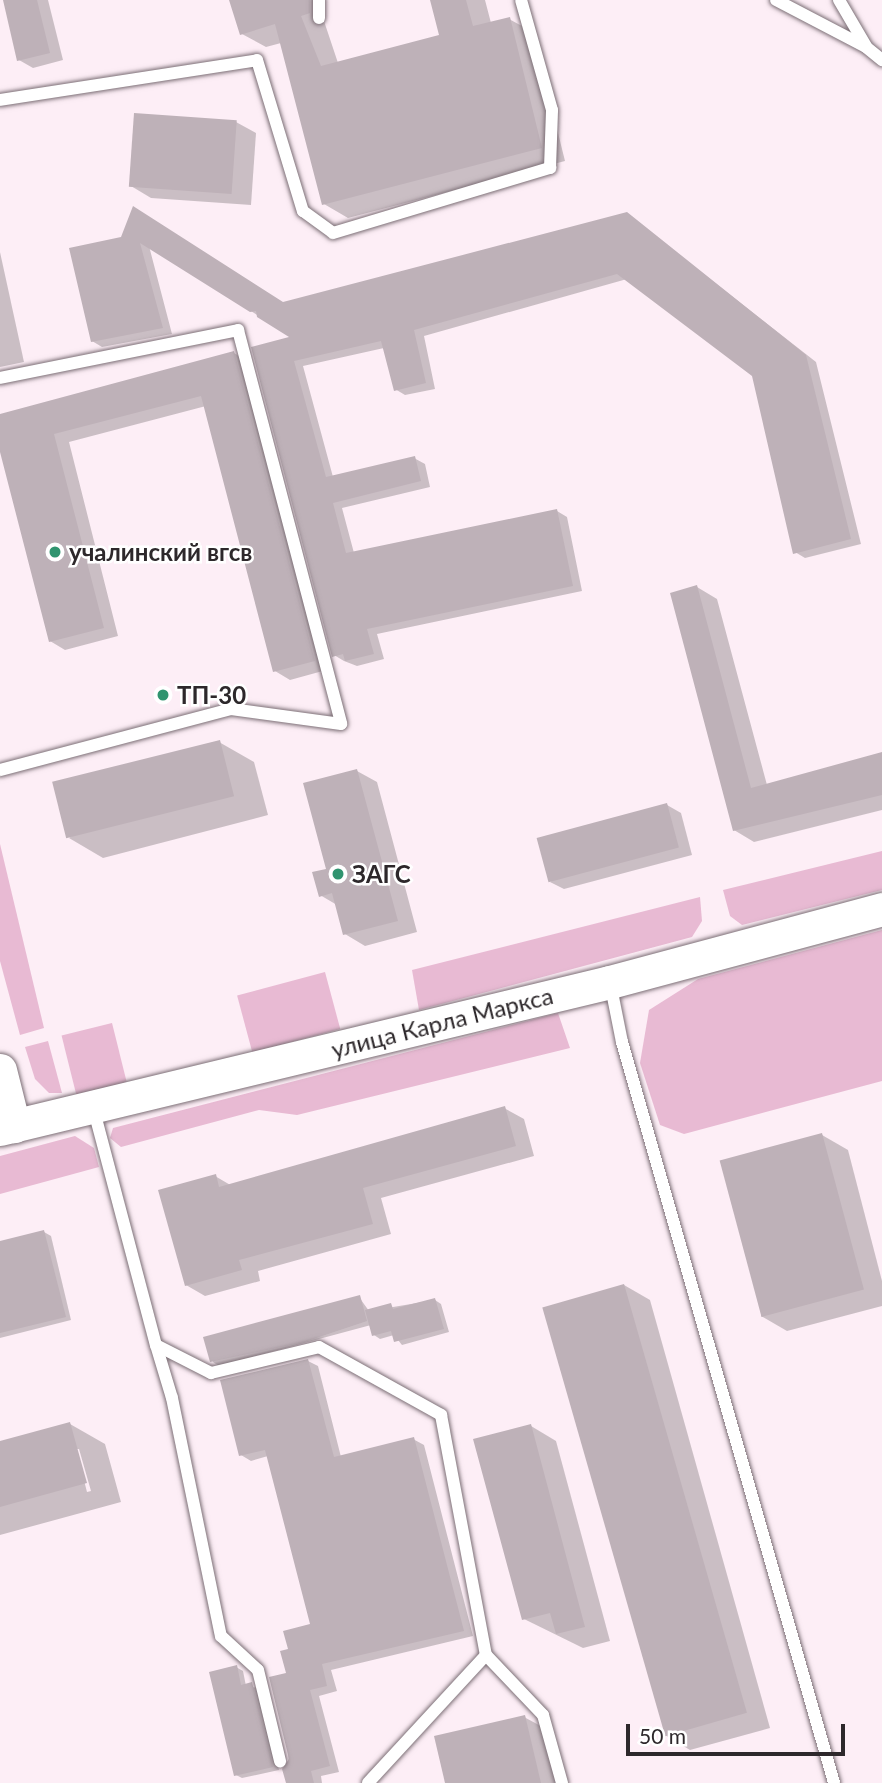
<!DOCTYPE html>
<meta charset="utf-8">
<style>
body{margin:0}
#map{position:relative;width:882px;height:1783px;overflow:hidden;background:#fdeef6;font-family:Lato,sans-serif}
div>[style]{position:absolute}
.green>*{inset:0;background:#e8bad3;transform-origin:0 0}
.shadow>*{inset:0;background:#0003}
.building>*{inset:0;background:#beb1b8;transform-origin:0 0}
.roads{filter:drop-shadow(0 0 2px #7c6f76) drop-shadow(0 0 2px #7c6f76)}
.service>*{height:12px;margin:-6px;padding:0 6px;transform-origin:6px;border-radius:6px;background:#fff}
.secondary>*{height:33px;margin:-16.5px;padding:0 16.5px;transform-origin:16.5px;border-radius:16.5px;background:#fff}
.dots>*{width:19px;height:19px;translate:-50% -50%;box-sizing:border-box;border:4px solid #fff;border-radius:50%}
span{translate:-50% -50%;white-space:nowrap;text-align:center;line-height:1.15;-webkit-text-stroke:5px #fff;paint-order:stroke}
.poi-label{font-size:24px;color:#2d282b;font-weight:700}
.left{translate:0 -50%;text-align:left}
.street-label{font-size:24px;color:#2d282b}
.scale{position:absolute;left:626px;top:1724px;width:219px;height:32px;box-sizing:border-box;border:4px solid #2d282b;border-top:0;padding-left:9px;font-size:21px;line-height:24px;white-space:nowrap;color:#2d282b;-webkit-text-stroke:5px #fff;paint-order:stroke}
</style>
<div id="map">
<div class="green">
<i style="clip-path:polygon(0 844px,44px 1028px,20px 1035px,0 961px)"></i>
<i style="clip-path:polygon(882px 851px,882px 890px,742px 925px,730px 916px,723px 890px)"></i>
<i style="clip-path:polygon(700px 897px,702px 921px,692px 937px,419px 1010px,412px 970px)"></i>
<i style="clip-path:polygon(882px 930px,882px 1081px,684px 1134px,660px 1125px,640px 1063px,649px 1010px,698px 979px)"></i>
<i style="left:325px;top:972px;width:59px;height:91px;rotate:75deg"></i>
<i style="clip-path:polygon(558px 1013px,570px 1048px,297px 1115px,259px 1110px,121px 1147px,110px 1138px,113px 1128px)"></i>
<i style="left:112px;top:1023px;width:61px;height:52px;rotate:76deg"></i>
<i style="clip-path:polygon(48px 1041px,62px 1093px,49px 1093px,35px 1079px,25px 1047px)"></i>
<i style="clip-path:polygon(75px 1136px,94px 1148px,99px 1167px,0 1194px,0 1156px)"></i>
</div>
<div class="shadow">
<i style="clip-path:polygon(4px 0,48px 0,63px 60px,33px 68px,19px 60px)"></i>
<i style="clip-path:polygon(231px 0,317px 0,338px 63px,441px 36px,432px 0,485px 0,491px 23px,509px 19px,533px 32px,565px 161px,348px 218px,324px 204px,281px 43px,266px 47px,242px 34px)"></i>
<i style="clip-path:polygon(236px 122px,256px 133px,251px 205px,151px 198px,131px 186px)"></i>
<i style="clip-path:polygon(134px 208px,284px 304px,627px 214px,816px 362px,861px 544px,805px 558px,795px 552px,753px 375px,627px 279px,424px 336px,435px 389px,405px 395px,395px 389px,384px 348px,303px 366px,333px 477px,414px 458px,425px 464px,430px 487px,342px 508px,354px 553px,557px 511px,567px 517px,582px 591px,377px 634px,384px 659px,357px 666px,344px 661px,334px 655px,254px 348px,293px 338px,149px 246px,172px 334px,102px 347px,92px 341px)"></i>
<i style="clip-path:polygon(0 252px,24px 362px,0 367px)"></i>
<i style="clip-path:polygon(234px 353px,249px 362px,330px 669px,290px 680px,275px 671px,206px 406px,69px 442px,118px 636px,65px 650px,50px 641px,0 445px,0 416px)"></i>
<i style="clip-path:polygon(697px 587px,717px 599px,767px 785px,882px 754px,882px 810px,754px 842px,734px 830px)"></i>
<i style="clip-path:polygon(219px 742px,254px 762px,268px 815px,103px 858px,69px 838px)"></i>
<i style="clip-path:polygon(357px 771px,377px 782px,417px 932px,365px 946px,345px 934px,337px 905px,320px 895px)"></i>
<i style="clip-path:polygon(667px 805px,681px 813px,692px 855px,564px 889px,550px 882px)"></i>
<i style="clip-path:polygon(504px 1108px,524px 1119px,534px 1156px,381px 1198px,391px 1234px,258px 1271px,260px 1281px,205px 1296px,186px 1285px,215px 1176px,232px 1186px)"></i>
<i style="clip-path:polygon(822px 1135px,848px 1150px,882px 1281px,882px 1306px,787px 1331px,761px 1316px)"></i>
<i style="clip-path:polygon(44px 1232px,51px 1236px,71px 1320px,0 1338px,0 1243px)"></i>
<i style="clip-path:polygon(624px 1285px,650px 1300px,770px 1728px,690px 1750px,665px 1735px)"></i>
<i style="clip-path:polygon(359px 1297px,369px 1311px,435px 1300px,441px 1304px,449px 1332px,402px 1345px,394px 1335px,380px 1339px,374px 1335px,371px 1325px,219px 1366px,213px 1362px,205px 1338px)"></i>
<i style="clip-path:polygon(308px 1361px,318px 1366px,341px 1457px,413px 1439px,424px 1445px,473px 1636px,331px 1670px,337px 1691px,319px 1696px,339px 1772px,321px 1776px,322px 1783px,288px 1783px,290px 1651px,312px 1625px,268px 1456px,251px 1461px,241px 1455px)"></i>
<i style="clip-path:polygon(evenodd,70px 1424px,105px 1444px,121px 1502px,0 1535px,0 1443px,70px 1424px,76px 1449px,79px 1449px,91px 1491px,87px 1492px,76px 1449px)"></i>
<i style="clip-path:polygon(531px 1426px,556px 1441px,610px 1641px,583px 1648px,524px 1619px)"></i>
<i style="clip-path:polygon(236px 1667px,243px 1671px,246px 1686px,258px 1688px,279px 1770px,242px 1778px,236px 1775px)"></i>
<i style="clip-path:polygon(524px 1717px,550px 1731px,563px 1783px,447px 1783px)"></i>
</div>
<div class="building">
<i style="clip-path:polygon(3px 0,37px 0,50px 53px,17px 61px)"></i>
<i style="clip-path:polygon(229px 0,310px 0,310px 13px,301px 16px,321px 66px,439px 35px,430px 0,466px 0,473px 26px,510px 17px,542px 148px,322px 205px,275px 24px,240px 35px)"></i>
<i style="left:134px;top:113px;width:103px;height:74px;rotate:4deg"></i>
<i style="clip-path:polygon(133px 206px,283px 302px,627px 212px,806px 355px,851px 539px,793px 554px,752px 376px,617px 274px,414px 330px,426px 383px,394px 391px,381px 341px,294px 361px,326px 477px,415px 456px,421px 481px,333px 503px,346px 553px,557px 509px,573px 586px,367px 629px,374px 654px,345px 661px,343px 654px,332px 657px,251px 347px,289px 337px,257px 317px,256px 311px,250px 312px,140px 243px,163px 328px,91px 342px,69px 248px,121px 237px)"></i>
<i style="clip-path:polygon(234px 351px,315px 661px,273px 672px,201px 396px,54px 434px,104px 628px,49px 642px,0 452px,0 414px)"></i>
<i style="clip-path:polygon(697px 585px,751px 788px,882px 752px,882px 795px,733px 831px,670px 593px)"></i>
<i style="left:220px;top:740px;width:58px;height:173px;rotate:76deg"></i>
<i style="clip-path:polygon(357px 769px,398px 921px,343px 935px,332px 893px,319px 897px,312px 872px,326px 869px,303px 783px)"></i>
<i style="left:667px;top:803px;width:46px;height:135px;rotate:75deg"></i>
<i style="clip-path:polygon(505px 1106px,516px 1146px,363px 1188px,373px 1224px,239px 1260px,242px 1270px,185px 1286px,158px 1190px,216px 1174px,219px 1187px)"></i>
<i style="left:822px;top:1133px;width:162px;height:106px;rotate:75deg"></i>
<i style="clip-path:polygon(44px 1230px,66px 1317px,0 1333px,0 1241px)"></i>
<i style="left:624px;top:1284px;width:446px;height:85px;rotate:74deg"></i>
<i style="clip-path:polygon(360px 1295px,367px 1321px,304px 1342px,210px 1362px,203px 1337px)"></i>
<i style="clip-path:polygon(435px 1298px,444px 1329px,394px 1342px,391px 1331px,372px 1336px,365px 1310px,391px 1303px,393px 1309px)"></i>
<i style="clip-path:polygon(308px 1359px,334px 1457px,414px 1437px,464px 1631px,322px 1664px,327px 1686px,310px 1690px,330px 1766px,311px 1771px,314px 1783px,286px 1783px,282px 1769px,289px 1759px,269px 1677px,286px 1673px,280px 1651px,288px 1649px,283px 1631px,310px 1624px,265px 1450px,239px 1456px,220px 1380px)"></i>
<i style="clip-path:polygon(70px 1422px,87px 1483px,0 1507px,0 1441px)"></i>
<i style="clip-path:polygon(531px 1424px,585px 1627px,556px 1634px,550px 1613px,522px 1620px,473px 1439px)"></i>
<i style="clip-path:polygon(237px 1665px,241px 1685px,252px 1682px,273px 1767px,234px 1776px,209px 1672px)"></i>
<i style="clip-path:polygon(525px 1715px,541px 1783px,445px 1783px,434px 1736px)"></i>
</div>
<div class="roads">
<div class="service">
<i style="left:776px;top:0;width:102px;rotate:27.6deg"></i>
<i style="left:866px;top:47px;width:21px;rotate:39deg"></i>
<i style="left:839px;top:0;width:53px;rotate:59.6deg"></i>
<i style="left:319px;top:18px;width:18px;rotate:-90deg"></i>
<i style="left:0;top:100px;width:260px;rotate:-8.8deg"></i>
<i style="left:257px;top:60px;width:158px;rotate:73.1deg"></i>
<i style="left:303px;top:211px;width:37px;rotate:36deg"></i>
<i style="left:333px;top:233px;width:227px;rotate:-16.7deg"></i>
<i style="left:550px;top:168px;width:58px;rotate:-88deg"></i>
<i style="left:552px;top:110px;width:114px;rotate:-105.7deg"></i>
<i style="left:0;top:378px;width:243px;rotate:-11.4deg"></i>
<i style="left:238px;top:330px;width:407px;rotate:75.3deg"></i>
<i style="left:341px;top:724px;width:111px;rotate:-172.2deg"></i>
<i style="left:231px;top:709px;width:239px;rotate:165.2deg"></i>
<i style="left:610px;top:982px;width:61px;rotate:78.7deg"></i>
<i style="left:622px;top:1042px;width:771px;rotate:74.03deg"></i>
<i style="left:93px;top:1107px;width:246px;rotate:75.2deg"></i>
<i style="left:156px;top:1345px;width:62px;rotate:27deg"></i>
<i style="left:211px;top:1373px;width:111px;rotate:-13.5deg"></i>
<i style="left:319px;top:1347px;width:140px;rotate:29.1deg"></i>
<i style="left:441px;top:1415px;width:244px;rotate:79.4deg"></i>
<i style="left:486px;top:1655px;width:174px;rotate:132.7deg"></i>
<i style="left:156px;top:1345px;width:55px;rotate:73.2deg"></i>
<i style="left:172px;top:1398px;width:243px;rotate:78.4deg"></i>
<i style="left:221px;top:1636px;width:50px;rotate:42.6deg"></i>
<i style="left:258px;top:1670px;width:94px;rotate:76.4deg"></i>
<i style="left:486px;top:1655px;width:83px;rotate:46.5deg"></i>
<i style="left:543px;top:1715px;width:71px;rotate:74.4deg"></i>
</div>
<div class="secondary">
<i style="left:0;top:1070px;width:58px;rotate:76deg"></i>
<i style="left:0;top:1129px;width:627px;rotate:-13.55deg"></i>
<i style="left:610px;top:982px;width:282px;rotate:-15deg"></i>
</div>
</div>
<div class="dots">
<i style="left:55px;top:552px;background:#30946f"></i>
<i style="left:163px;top:695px;background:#30946f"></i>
<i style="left:338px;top:874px;background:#30946f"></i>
</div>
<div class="poi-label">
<span class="left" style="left:69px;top:552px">учалинский вгсв</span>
<span class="left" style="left:177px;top:695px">ТП-30</span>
<span class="left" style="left:352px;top:874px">ЗАГС</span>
</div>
<div class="street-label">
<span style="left:442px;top:1022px;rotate:-14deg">улица Карла Маркса</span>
</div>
<div class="scale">50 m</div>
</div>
